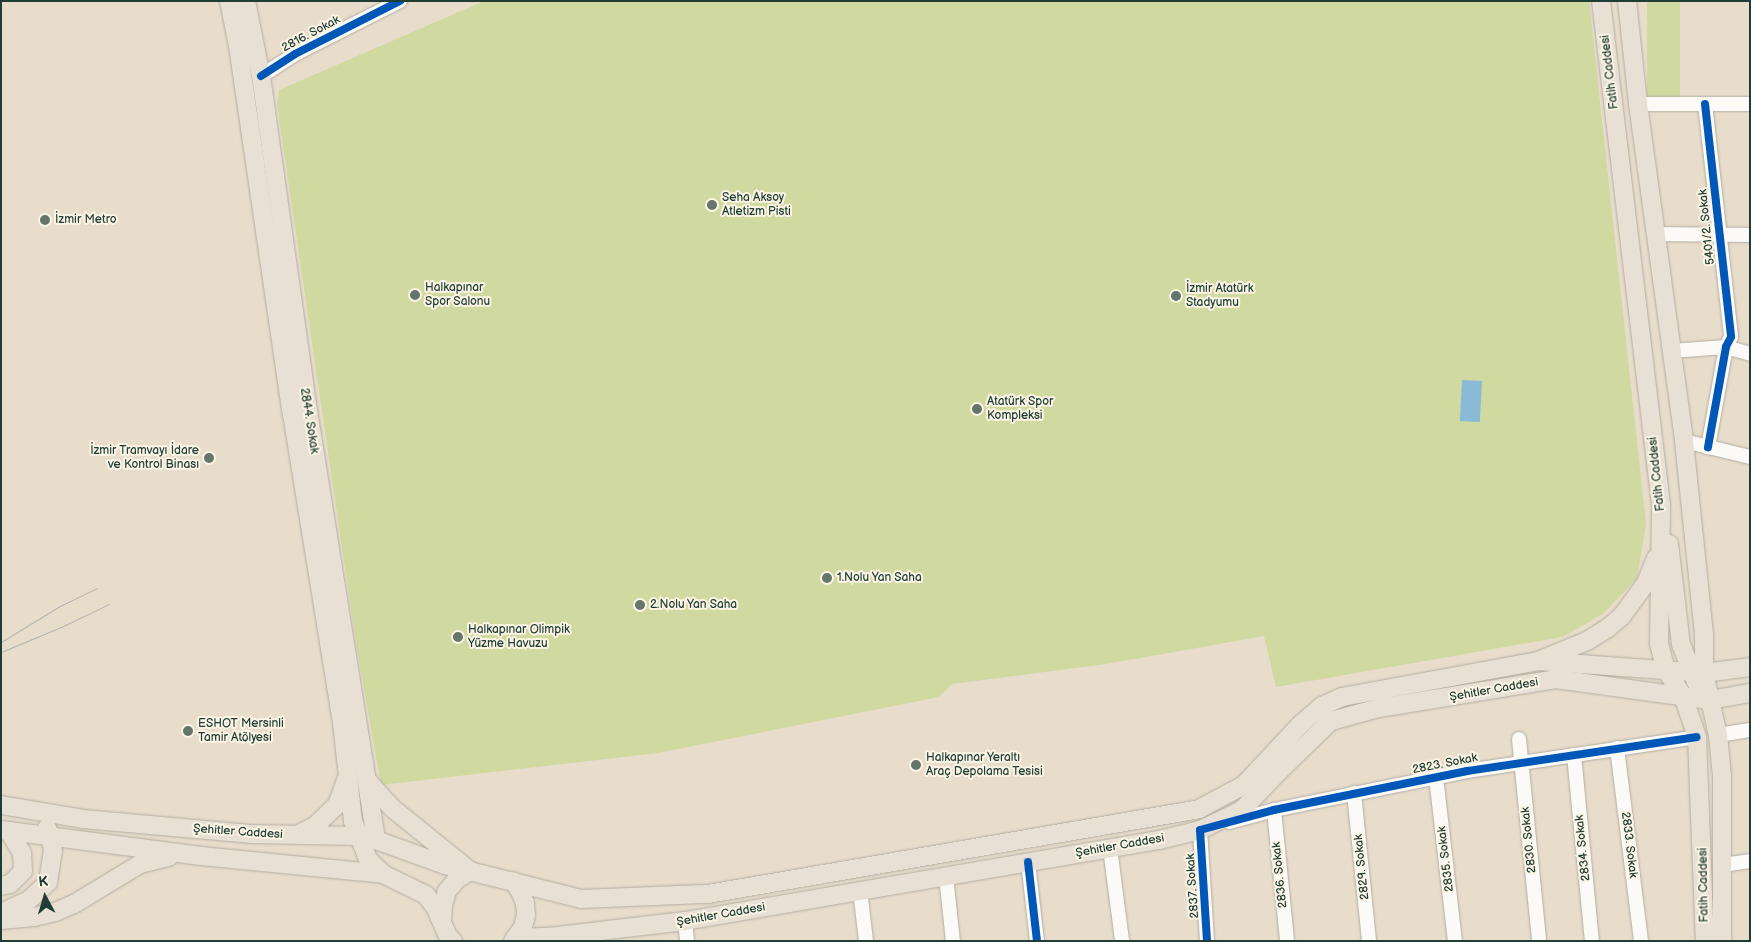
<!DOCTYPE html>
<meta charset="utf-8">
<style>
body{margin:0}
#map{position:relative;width:1751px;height:942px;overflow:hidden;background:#e8dccb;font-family:"Balsamiq Sans",sans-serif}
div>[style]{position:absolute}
.green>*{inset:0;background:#cfd9a0;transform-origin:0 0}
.water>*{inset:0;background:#89bbd6;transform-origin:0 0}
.roads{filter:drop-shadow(0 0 1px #b2ada2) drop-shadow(0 0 1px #b2ada2)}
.minor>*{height:14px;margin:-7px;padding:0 7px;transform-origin:7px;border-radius:7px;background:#fcfaf7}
.major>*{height:18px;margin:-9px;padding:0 9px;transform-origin:9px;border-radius:9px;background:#e8e0d4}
.tram>*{height:1px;margin:-0.5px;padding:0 0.5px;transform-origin:0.5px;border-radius:0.5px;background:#b2b4b1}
.cycleway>*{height:8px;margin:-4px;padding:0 4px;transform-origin:4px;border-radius:4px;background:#0057b8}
.dots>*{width:14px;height:14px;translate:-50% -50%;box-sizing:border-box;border:2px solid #fcf5e5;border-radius:50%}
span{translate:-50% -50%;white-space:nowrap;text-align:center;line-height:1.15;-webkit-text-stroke:4px #fcf5e5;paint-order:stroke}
.street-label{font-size:12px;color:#1f3d34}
.poi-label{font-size:12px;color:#1f3d34}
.left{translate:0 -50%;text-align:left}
.right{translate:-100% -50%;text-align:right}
.frame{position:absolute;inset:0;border:2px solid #1f3d34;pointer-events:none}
.north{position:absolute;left:20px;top:872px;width:50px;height:50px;-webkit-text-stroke:4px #fcf5e5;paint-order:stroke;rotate:354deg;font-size:14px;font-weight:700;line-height:20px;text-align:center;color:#1f3d34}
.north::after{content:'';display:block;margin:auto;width:18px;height:22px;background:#1f3d34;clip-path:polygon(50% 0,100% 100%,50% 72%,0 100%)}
</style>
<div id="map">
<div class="green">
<i style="clip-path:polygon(484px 1px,1589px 1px,1646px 524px,1637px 578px,1603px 614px,1562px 637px,1276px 687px,1264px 636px,1106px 664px,952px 684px,939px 697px,658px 753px,381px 785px,356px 643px,277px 104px,279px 90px)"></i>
<i style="left:1647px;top:1px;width:33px;height:99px"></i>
</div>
<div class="water">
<i style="left:1462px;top:380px;width:20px;height:41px;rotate:3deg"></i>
</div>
<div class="roads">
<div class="minor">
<i style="left:261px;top:76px;width:40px;rotate:-32.9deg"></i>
<i style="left:295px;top:54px;width:118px;rotate:-26.8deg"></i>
<i style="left:1638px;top:104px;width:112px"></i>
<i style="left:1705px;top:104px;width:234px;rotate:83.6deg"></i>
<i style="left:1731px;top:337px;width:11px;rotate:117deg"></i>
<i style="left:1726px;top:347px;width:102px;rotate:100.2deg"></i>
<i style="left:1656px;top:234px;width:94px;rotate:0.6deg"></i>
<i style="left:1671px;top:351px;width:55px;rotate:-4.2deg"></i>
<i style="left:1726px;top:347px;width:25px;rotate:16deg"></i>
<i style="left:1684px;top:441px;width:68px;rotate:13.6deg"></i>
<i style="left:1718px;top:735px;width:32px;rotate:-9deg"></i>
<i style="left:1519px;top:739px;width:203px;rotate:84.3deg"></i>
<i style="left:1617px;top:748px;width:194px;rotate:82.9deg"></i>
<i style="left:1574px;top:755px;width:187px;rotate:84.5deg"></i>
<i style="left:1436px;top:777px;width:165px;rotate:83.4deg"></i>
<i style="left:1354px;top:793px;width:149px;rotate:84.2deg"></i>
<i style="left:1274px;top:810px;width:132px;rotate:84.3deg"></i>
<i style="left:1229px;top:822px;width:47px;rotate:-14.9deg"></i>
<i style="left:1274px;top:810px;width:197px;rotate:-11.4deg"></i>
<i style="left:1467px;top:771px;width:232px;rotate:-8.4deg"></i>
<i style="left:1110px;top:848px;width:94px;rotate:82.6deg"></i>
<i style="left:1028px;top:862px;width:80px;rotate:83.5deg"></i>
<i style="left:1722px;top:865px;width:28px;rotate:-8deg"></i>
<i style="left:946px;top:876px;width:65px;rotate:83.9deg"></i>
<i style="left:860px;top:890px;width:51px;rotate:83.3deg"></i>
<i style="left:685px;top:921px;width:20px;rotate:84deg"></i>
<i style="left:1207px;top:941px;width:111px;rotate:-93.6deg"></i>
<i style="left:1200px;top:830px;width:8px;rotate:-14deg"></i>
</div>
<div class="major">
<i style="left:229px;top:1px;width:46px;rotate:78.7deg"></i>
<i style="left:238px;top:46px;width:372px;rotate:81.7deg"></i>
<i style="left:292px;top:414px;width:313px;rotate:80.8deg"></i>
<i style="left:342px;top:723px;width:99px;rotate:83.6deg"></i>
<i style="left:353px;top:821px;width:41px;rotate:68.5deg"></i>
<i style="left:368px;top:859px;width:21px;rotate:45deg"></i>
<i style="left:246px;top:1px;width:76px;rotate:78.7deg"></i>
<i style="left:261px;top:76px;width:318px;rotate:82deg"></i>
<i style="left:305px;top:391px;width:455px;rotate:81deg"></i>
<i style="left:1601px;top:1px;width:508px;rotate:83.21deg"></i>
<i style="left:1661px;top:505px;width:139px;rotate:90.8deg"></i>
<i style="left:1659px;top:644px;width:27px;rotate:75deg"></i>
<i style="left:1666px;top:670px;width:31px;rotate:57deg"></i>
<i style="left:1683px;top:696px;width:43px;rotate:71.1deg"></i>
<i style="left:1697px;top:737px;width:204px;rotate:87.8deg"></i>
<i style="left:1627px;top:1px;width:104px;rotate:83.9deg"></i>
<i style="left:1638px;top:104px;width:340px;rotate:82.2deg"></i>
<i style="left:1684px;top:441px;width:195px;rotate:84.1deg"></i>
<i style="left:1704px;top:635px;width:38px;rotate:90deg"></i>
<i style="left:1704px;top:673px;width:64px;rotate:77.3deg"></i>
<i style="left:1718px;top:735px;width:41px;rotate:84.4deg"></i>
<i style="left:1722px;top:776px;width:165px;rotate:90deg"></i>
<i style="left:1669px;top:544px;width:101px;rotate:83.2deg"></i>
<i style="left:1681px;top:644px;width:41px;rotate:68.5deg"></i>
<i style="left:1540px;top:660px;width:51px;rotate:-22deg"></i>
<i style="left:1587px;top:641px;width:25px;rotate:-32deg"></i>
<i style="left:1608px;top:628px;width:18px;rotate:-41deg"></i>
<i style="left:1622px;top:616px;width:41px;rotate:-54deg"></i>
<i style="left:1646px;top:583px;width:27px;rotate:-68deg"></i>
<i style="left:366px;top:779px;width:39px;rotate:48deg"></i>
<i style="left:392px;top:808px;width:100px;rotate:38.9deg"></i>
<i style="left:470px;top:871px;width:15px;rotate:148deg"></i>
<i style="left:457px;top:879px;width:16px;rotate:130deg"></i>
<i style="left:447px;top:891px;width:16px;rotate:105deg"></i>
<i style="left:443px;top:906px;width:15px;rotate:94deg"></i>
<i style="left:1px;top:805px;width:83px;rotate:9.7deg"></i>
<i style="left:83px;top:819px;width:170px;rotate:5.1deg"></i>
<i style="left:252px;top:834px;width:106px;rotate:1.1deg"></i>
<i style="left:358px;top:836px;width:18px;rotate:13deg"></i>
<i style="left:376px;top:840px;width:73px;rotate:19.9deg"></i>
<i style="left:445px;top:865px;width:140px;rotate:14deg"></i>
<i style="left:581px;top:899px;width:127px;rotate:-2.3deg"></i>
<i style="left:708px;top:894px;width:498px;rotate:-9.8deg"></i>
<i style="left:1199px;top:809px;width:51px;rotate:-28.1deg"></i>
<i style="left:1244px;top:785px;width:82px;rotate:-47deg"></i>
<i style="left:1300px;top:725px;width:29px;rotate:-41deg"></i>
<i style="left:1322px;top:706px;width:22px;rotate:-24deg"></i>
<i style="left:1342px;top:697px;width:199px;rotate:-10.4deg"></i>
<i style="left:1538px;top:661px;width:166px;rotate:4.1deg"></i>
<i style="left:1704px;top:673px;width:46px;rotate:-7.4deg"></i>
<i style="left:1px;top:830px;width:202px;rotate:7.4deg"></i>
<i style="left:201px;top:856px;width:183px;rotate:5.6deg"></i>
<i style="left:383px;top:874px;width:48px;rotate:26deg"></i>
<i style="left:426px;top:895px;width:15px;rotate:53deg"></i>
<i style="left:435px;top:907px;width:32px;rotate:66deg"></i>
<i style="left:448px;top:936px;width:7px;rotate:45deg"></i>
<i style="left:299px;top:834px;width:18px;rotate:-27deg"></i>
<i style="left:315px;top:826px;width:30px;rotate:-44deg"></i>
<i style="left:337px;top:805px;width:27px;rotate:-70deg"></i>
<i style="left:1px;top:886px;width:9px;rotate:-13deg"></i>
<i style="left:10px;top:884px;width:18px;rotate:-45deg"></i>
<i style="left:23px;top:871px;width:18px;rotate:-93deg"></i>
<i style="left:22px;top:853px;width:26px;rotate:-121deg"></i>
<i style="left:1px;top:913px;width:31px;rotate:-25deg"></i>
<i style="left:29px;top:900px;width:26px;rotate:-43deg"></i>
<i style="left:48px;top:882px;width:30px;rotate:-81deg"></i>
<i style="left:53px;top:852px;width:15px;rotate:-98deg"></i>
<i style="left:51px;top:837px;width:10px;rotate:-114deg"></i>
<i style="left:1px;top:920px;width:33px;rotate:-5deg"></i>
<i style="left:34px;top:917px;width:22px;rotate:-13deg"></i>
<i style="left:55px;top:912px;width:21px;rotate:-23deg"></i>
<i style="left:74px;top:904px;width:77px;rotate:-31.2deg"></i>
<i style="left:140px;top:864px;width:30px;rotate:-14deg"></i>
<i style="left:516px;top:938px;width:33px;rotate:-2deg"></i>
<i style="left:549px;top:937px;width:137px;rotate:-6.7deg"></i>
<i style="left:685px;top:921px;width:481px;rotate:-9.7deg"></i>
<i style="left:1159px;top:840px;width:42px;rotate:-13.7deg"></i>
<i style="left:1200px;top:830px;width:47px;rotate:-25.5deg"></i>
<i style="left:1242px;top:810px;width:54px;rotate:-46.5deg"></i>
<i style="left:1279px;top:771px;width:72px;rotate:-43.9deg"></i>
<i style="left:1331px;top:721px;width:50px;rotate:-15.2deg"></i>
<i style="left:1379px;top:708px;width:179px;rotate:-9.3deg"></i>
<i style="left:1556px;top:679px;width:155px;rotate:7.8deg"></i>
<i style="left:1710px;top:700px;width:41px;rotate:-9.9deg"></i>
<i style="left:513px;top:941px;width:17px;rotate:-54deg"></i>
<i style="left:523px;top:927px;width:12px;rotate:-76deg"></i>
<i style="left:526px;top:915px;width:12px;rotate:-95deg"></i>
<i style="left:525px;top:903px;width:13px;rotate:-113deg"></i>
<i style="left:520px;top:891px;width:12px;rotate:-125deg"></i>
</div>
</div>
<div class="tram">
<i style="left:1px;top:642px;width:69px;rotate:-31.4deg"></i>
<i style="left:60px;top:606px;width:41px;rotate:-25.9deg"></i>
<i style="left:1px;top:652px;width:65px;rotate:-22.6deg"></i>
<i style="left:61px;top:627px;width:53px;rotate:-25.6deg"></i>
</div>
<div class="cycleway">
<i style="left:261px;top:76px;width:40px;rotate:-32.9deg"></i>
<i style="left:295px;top:54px;width:118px;rotate:-26.8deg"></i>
<i style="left:1705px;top:104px;width:234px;rotate:83.6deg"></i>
<i style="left:1731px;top:337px;width:11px;rotate:117deg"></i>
<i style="left:1726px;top:347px;width:102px;rotate:100.2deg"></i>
<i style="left:1028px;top:862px;width:80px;rotate:83.5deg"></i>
<i style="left:1207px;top:941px;width:111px;rotate:-93.6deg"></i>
<i style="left:1200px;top:830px;width:77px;rotate:-15.1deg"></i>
<i style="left:1274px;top:810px;width:197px;rotate:-11.4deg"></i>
<i style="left:1467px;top:771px;width:232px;rotate:-8.4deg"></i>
</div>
<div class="dots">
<i style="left:712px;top:205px;background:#657569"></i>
<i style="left:45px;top:220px;background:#657569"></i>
<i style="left:415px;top:295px;background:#657569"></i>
<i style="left:1176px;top:296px;background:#657569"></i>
<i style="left:977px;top:409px;background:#657569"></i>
<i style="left:209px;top:458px;background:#657569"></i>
<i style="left:827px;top:578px;background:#657569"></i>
<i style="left:640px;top:605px;background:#657569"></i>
<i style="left:458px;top:637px;background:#657569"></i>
<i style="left:188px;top:731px;background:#657569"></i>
<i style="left:916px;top:765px;background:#657569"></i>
</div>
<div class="street-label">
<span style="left:311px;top:34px;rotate:-28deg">2816. Sokak</span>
<span style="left:1610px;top:72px;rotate:-97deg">Fatih Caddesi</span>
<span style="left:1707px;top:227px;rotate:-96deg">5401/2. Sokak</span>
<span style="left:309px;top:421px;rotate:81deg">2844. Sokak</span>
<span style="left:1657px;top:474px;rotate:-96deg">Fatih Caddesi</span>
<span style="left:1494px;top:690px;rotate:-10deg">Şehitler Caddesi</span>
<span style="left:1445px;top:764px;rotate:-11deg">2823. Sokak</span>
<span style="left:238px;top:832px;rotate:4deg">Şehitler Caddesi</span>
<span style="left:1529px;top:840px;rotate:-96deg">2830. Sokak</span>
<span style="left:1629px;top:845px;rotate:83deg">2833. Sokak</span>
<span style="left:1120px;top:846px;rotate:-10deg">Şehitler Caddesi</span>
<span style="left:1583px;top:848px;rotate:-96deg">2834. Sokak</span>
<span style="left:1446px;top:859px;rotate:-97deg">2835. Sokak</span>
<span style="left:1362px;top:867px;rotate:-96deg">2829. Sokak</span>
<span style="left:1280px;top:875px;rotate:-96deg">2836. Sokak</span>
<span style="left:1704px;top:885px;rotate:-91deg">Fatih Caddesi</span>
<span style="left:1193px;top:886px;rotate:-94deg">2837. Sokak</span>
<span style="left:721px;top:915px;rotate:-10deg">Şehitler Caddesi</span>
</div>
<div class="poi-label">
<span class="left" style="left:722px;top:205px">Seha Aksoy<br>Atletizm Pisti</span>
<span class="left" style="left:55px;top:220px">İzmir Metro</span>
<span class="left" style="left:425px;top:295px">Halkapınar<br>Spor Salonu</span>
<span class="left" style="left:1186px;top:296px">İzmir Atatürk<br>Stadyumu</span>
<span class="left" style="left:987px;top:409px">Atatürk Spor<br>Kompleksi</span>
<span class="right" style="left:199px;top:458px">İzmir Tramvayı İdare<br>ve Kontrol Binası</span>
<span class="left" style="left:837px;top:578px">1.Nolu Yan Saha</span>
<span class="left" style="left:650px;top:605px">2.Nolu Yan Saha</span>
<span class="left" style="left:468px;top:637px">Halkapınar Olimpik<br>Yüzme Havuzu</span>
<span class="left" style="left:198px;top:731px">ESHOT Mersinli<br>Tamir Atölyesi</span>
<span class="left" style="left:926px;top:765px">Halkapınar Yeraltı<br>Araç Depolama Tesisi</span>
</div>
<div class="frame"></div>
<div class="north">K</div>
</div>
